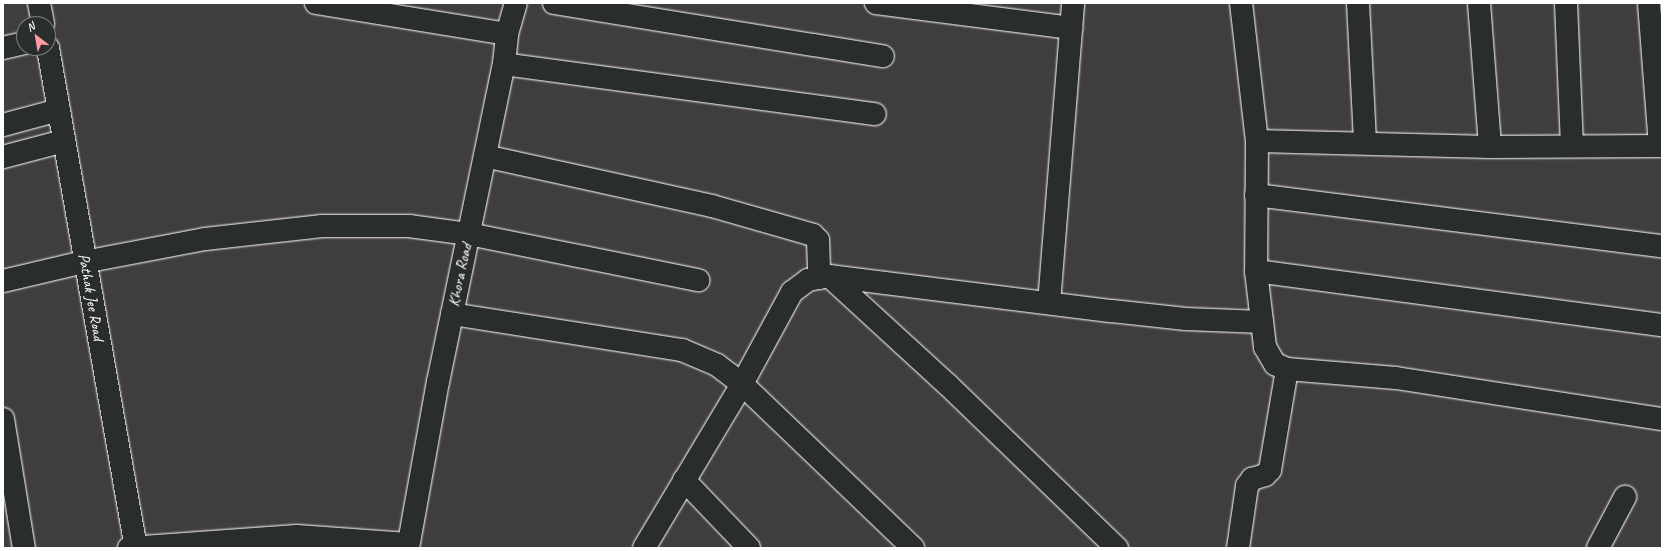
<!DOCTYPE html>
<style>
body{margin:0}
#map{position:relative;width:1665px;height:551px;overflow:hidden;background:#403d3e;font-family:Caveat,sans-serif}
div>[style]{position:absolute}
.roads{filter:drop-shadow(0 0 1px #fff) drop-shadow(0 0 1px #fff)}
.street>*{height:22px;margin:-11px;padding:0 11px;transform-origin:11px;border-radius:11px;background:#2a2d2e}
.secondary>*{height:22px;margin:-11px;padding:0 11px;transform-origin:11px;border-radius:11px;background:#2a2d2e}
span{translate:-50% -50%;white-space:nowrap;text-align:center;line-height:1.15;-webkit-text-stroke:4px #2a2d2e;paint-order:stroke}
.street-label{font-size:16px;color:#fff}
.frame{position:absolute;inset:0;border:4px solid #fff;pointer-events:none}
.north{position:absolute;left:16px;top:16px;width:40px;height:40px;box-sizing:border-box;background:#2a2d2e;border:1px solid #7f8182;border-radius:50%;rotate:329deg;font-size:11px;font-weight:700;line-height:16px;text-align:center;color:#fff}
.north::after{content:'';display:block;margin:auto;width:14px;height:18px;background:#ff9aa2;clip-path:polygon(50% 0,100% 100%,50% 72%,0 100%)}
</style>
<div id="map">
<div class="roads">
<div class="street">
<i style="left:39px;top:3px;width:21px;rotate:79deg"></i>
<i style="left:316px;top:3px;width:193px;rotate:9.2deg"></i>
<i style="left:554px;top:3px;width:333px;rotate:9.2deg"></i>
<i style="left:876px;top:3px;width:197px;rotate:7.3deg"></i>
<i style="left:1241px;top:3px;width:139px;rotate:83.4deg"></i>
<i style="left:1257px;top:141px;width:130px;rotate:90.4deg"></i>
<i style="left:1256px;top:271px;width:77px;rotate:83.2deg"></i>
<i style="left:1265px;top:347px;width:20px;rotate:60deg"></i>
<i style="left:1275px;top:364px;width:13px;rotate:23deg"></i>
<i style="left:1287px;top:369px;width:109px;rotate:4.7deg"></i>
<i style="left:1396px;top:378px;width:269px;rotate:8.8deg"></i>
<i style="left:1358px;top:3px;width:140px;rotate:87.1deg"></i>
<i style="left:1479px;top:3px;width:144px;rotate:85.6deg"></i>
<i style="left:1566px;top:3px;width:143px;rotate:87.6deg"></i>
<i style="left:1649px;top:3px;width:143px;rotate:85.6deg"></i>
<i style="left:3px;top:48px;width:22px;rotate:-13deg"></i>
<i style="left:48px;top:48px;width:508px;rotate:80.02deg"></i>
<i style="left:504px;top:64px;width:374px;rotate:7.7deg"></i>
<i style="left:3px;top:125px;width:58px;rotate:-15deg"></i>
<i style="left:1257px;top:141px;width:233px;rotate:1.5deg"></i>
<i style="left:1490px;top:147px;width:172px;rotate:-0.3deg"></i>
<i style="left:485px;top:156px;width:232px;rotate:12.4deg"></i>
<i style="left:712px;top:206px;width:105px;rotate:16deg"></i>
<i style="left:813px;top:235px;width:7px;rotate:45deg"></i>
<i style="left:818px;top:240px;width:38px;rotate:88deg"></i>
<i style="left:3px;top:157px;width:63px;rotate:-14.7deg"></i>
<i style="left:1256px;top:195px;width:409px;rotate:7.2deg"></i>
<i style="left:1256px;top:271px;width:410px;rotate:7.6deg"></i>
<i style="left:829px;top:276px;width:285px;rotate:7.1deg"></i>
<i style="left:1112px;top:311px;width:74px;rotate:6.2deg"></i>
<i style="left:1186px;top:319px;width:76px;rotate:2.3deg"></i>
<i style="left:3px;top:281px;width:83px;rotate:-13.2deg"></i>
<i style="left:84px;top:262px;width:123px;rotate:-10.8deg"></i>
<i style="left:205px;top:239px;width:118px;rotate:-6.3deg"></i>
<i style="left:322px;top:226px;width:87px"></i>
<i style="left:409px;top:226px;width:61px;rotate:7.6deg"></i>
<i style="left:469px;top:234px;width:234px;rotate:11.4deg"></i>
<i style="left:1049px;top:303px;width:301px;rotate:-85.4deg"></i>
<i style="left:452px;top:314px;width:233px;rotate:8.9deg"></i>
<i style="left:682px;top:350px;width:38px;rotate:23deg"></i>
<i style="left:717px;top:365px;width:31px;rotate:37deg"></i>
<i style="left:742px;top:384px;width:237px;rotate:43.8deg"></i>
<i style="left:3px;top:419px;width:131px;rotate:80.8deg"></i>
<i style="left:684px;top:480px;width:94px;rotate:46.3deg"></i>
<i style="left:129px;top:548px;width:168px;rotate:-4.1deg"></i>
<i style="left:297px;top:536px;width:111px;rotate:4.1deg"></i>
<i style="left:644px;top:548px;width:191px;rotate:-59.1deg"></i>
<i style="left:742px;top:384px;width:105px;rotate:-61.5deg"></i>
<i style="left:792px;top:292px;width:20px;rotate:-37deg"></i>
<i style="left:808px;top:280px;width:21px;rotate:-11deg"></i>
<i style="left:829px;top:276px;width:161px;rotate:42.5deg"></i>
<i style="left:948px;top:385px;width:235px;rotate:44deg"></i>
<i style="left:1238px;top:548px;width:63px;rotate:-81.7deg"></i>
<i style="left:1247px;top:486px;width:9px;rotate:-54deg"></i>
<i style="left:1252px;top:479px;width:14px;rotate:-17deg"></i>
<i style="left:1265px;top:475px;width:7px;rotate:-45deg"></i>
<i style="left:1270px;top:470px;width:102px;rotate:-80.4deg"></i>
<i style="left:1598px;top:548px;width:58px;rotate:-62.1deg"></i>
</div>
<div class="secondary">
<i style="left:408px;top:548px;width:169px;rotate:-79.8deg"></i>
<i style="left:438px;top:382px;width:325px;rotate:-78.3deg"></i>
<i style="left:504px;top:64px;width:30px;rotate:-84deg"></i>
<i style="left:507px;top:34px;width:32px;rotate:-74deg"></i>
</div>
</div>
<div class="street-label">
<span style="left:460px;top:275px;rotate:-78deg">Khora Road</span>
<span style="left:91px;top:297px;rotate:80deg">Pathak Jee Road</span>
</div>
<div class="frame"></div>
<div class="north">N</div>
</div>
